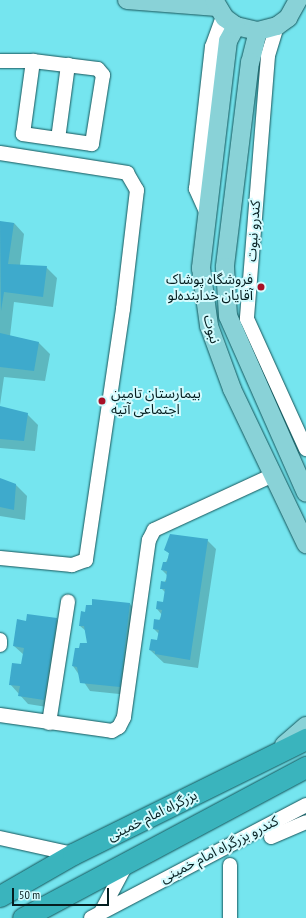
<!DOCTYPE html>
<meta charset="utf-8">
<style>
body{margin:0}
#map{position:relative;width:306px;height:918px;overflow:hidden;background:#75e5ef;font-family:"PT Sans Narrow","Noto Sans Arabic",sans-serif}
div>[style]{position:absolute}
.shadow>*{inset:0;background:#0003}
.building>*{inset:0;background:#3eaacc}
.roads{filter:drop-shadow(0 0 1px #15555a) drop-shadow(0 0 1px #15555a)}
.minor>*{height:14px;margin:-7px;padding:0 7px;transform-origin:7px;border-radius:7px;background:#fff}
.major>*{height:18px;margin:-9px;padding:0 9px;transform-origin:9px;border-radius:9px;background:#89d2d7}
.highway>*{height:21px;margin:-10.5px;padding:0 10.5px;transform-origin:10.5px;border-radius:10.5px;background:#3ab4bd}
.dots>*{width:11px;height:11px;translate:-50% -50%;box-sizing:border-box;border:2px solid #d3fbfe;border-radius:50%}
span{translate:-50% -50%;white-space:nowrap;text-align:center;line-height:1.15;-webkit-text-stroke:4px #d3fbfe;paint-order:stroke}
.street-label{font-size:14px;color:#051e20}
.poi-label{font-size:14px;color:#051e20}
.right{translate:-100% -50%;text-align:right}
.left{translate:0 -50%;text-align:left}
.scale{position:absolute;left:12px;top:888px;width:97px;height:18px;box-sizing:border-box;border:2px solid #051e20;border-top:0;padding-left:5px;font-size:12px;line-height:14px;white-space:nowrap;color:#051e20;-webkit-text-stroke:3px #d3fbfe;paint-order:stroke}
</style>
<div id="map">
<div class="shadow">
<i style="clip-path:polygon(0 222px,14px 223px,24px 234px,20px 265px,46px 267px,57px 278px,53px 307px,14px 302px,10px 336px,39px 343px,50px 354px,45px 381px,4px 377px,0 405px)"></i>
<i style="clip-path:polygon(0 407px,27px 414px,38px 425px,35px 451px,0 448px)"></i>
<i style="clip-path:polygon(0 480px,16px 485px,27px 496px,25px 520px,0 516px)"></i>
<i style="clip-path:polygon(207px 540px,216px 549px,198px 668px,164px 663px,150px 650px,158px 641px,159px 634px,154px 629px,162px 615px,157px 609px,158px 602px,164px 603px,166px 593px,161px 588px,168px 576px,162px 570px,170px 554px,165px 550px)"></i>
<i style="clip-path:polygon(130px 604px,138px 613px,129px 695px,90px 691px,73px 666px,80px 650px,89px 645px,86px 631px,80px 626px,86px 613px)"></i>
<i style="clip-path:polygon(56px 619px,65px 628px,53px 708px,28px 704px,10px 684px,22px 666px,24px 655px,14px 646px,27px 622px)"></i>
</div>
<div class="building">
<i style="clip-path:polygon(0 221px,14px 223px,8px 264px,47px 266px,43px 297px,4px 292px,1px 311px)"></i>
<i style="clip-path:polygon(0 333px,39px 342px,34px 371px,0 367px)"></i>
<i style="clip-path:polygon(0 406px,28px 413px,24px 441px,0 439px)"></i>
<i style="clip-path:polygon(0 478px,16px 484px,14px 510px,0 507px)"></i>
<i style="clip-path:polygon(170px 534px,208px 539px,190px 660px,155px 654px,155px 651px,149px 650px,151px 639px,157px 640px,159px 630px,153px 629px,154px 619px,160px 620px,162px 610px,156px 609px,157px 601px,163px 602px,165px 589px,160px 589px,161px 581px,166px 582px,167px 571px,161px 570px,163px 562px,167px 562px,169px 553px,164px 550px)"></i>
<i style="clip-path:polygon(92px 599px,130px 603px,120px 687px,80px 683px,77px 667px,72px 666px,75px 648px,79px 648px,80px 643px,87px 643px,84px 626px,79px 626px,81px 611px,85px 612px,86px 605px,92px 605px)"></i>
<i style="clip-path:polygon(27px 614px,57px 618px,44px 700px,18px 696px,20px 686px,9px 685px,12px 663px,21px 664px,24px 648px,13px 646px,17px 619px,26px 621px)"></i>
</div>
<div class="roads">
<div class="minor">
<i style="left:277px;top:26px;width:31px;rotate:107deg"></i>
<i style="left:268px;top:56px;width:264px;rotate:94.6deg"></i>
<i style="left:247px;top:319px;width:143px;rotate:65.6deg"></i>
<i style="left:0;top:61px;width:33px"></i>
<i style="left:33px;top:61px;width:65px;rotate:7deg"></i>
<i style="left:98px;top:69px;width:8px;rotate:50deg"></i>
<i style="left:103px;top:75px;width:70px;rotate:99.1deg"></i>
<i style="left:92px;top:144px;width:70px;rotate:-171.8deg"></i>
<i style="left:23px;top:134px;width:74px;rotate:-82.2deg"></i>
<i style="left:58px;top:139px;width:75px;rotate:-82.3deg"></i>
<i style="left:0;top:153px;width:129px;rotate:8.9deg"></i>
<i style="left:127px;top:173px;width:20px;rotate:60deg"></i>
<i style="left:137px;top:190px;width:120px;rotate:96.7deg"></i>
<i style="left:123px;top:309px;width:254px;rotate:98.4deg"></i>
<i style="left:86px;top:560px;width:15px;rotate:160deg"></i>
<i style="left:72px;top:565px;width:72px;rotate:-174.4deg"></i>
<i style="left:208px;top:216px;width:30px;rotate:-114deg"></i>
<i style="left:196px;top:189px;width:143px;rotate:-83.6deg"></i>
<i style="left:212px;top:47px;width:33px;rotate:-70deg"></i>
<i style="left:0;top:640px;width:5px;rotate:90deg"></i>
<i style="left:0;top:715px;width:113px;rotate:8.1deg"></i>
<i style="left:112px;top:731px;width:8px;rotate:-30deg"></i>
<i style="left:119px;top:727px;width:11px;rotate:-63deg"></i>
<i style="left:124px;top:717px;width:179px;rotate:-82deg"></i>
<i style="left:149px;top:540px;width:11px;rotate:-63deg"></i>
<i style="left:154px;top:530px;width:131px;rotate:-24.8deg"></i>
<i style="left:49px;top:723px;width:123px;rotate:-81.1deg"></i>
<i style="left:271px;top:837px;width:38px;rotate:-23deg"></i>
<i style="left:0;top:838px;width:75px;rotate:12.4deg"></i>
<i style="left:230px;top:865px;width:53px;rotate:90deg"></i>
<i style="left:100px;top:914px;width:58px;rotate:-62.1deg"></i>
<i style="left:91px;top:918px;width:243px;rotate:-27.7deg"></i>
</div>
<div class="major">
<i style="left:127px;top:0;width:90px;rotate:4.4deg"></i>
<i style="left:214px;top:0;width:21px;rotate:59deg"></i>
<i style="left:225px;top:18px;width:14px;rotate:36deg"></i>
<i style="left:236px;top:26px;width:23px;rotate:13deg"></i>
<i style="left:258px;top:31px;width:20px;rotate:-15deg"></i>
<i style="left:277px;top:26px;width:14px;rotate:-36deg"></i>
<i style="left:288px;top:18px;width:21px;rotate:-61deg"></i>
<i style="left:236px;top:26px;width:17px;rotate:118deg"></i>
<i style="left:228px;top:41px;width:229px;rotate:96.8deg"></i>
<i style="left:201px;top:268px;width:59px;rotate:82.1deg"></i>
<i style="left:209px;top:326px;width:67px;rotate:69.9deg"></i>
<i style="left:232px;top:389px;width:172px;rotate:64.5deg"></i>
<i style="left:258px;top:31px;width:32px;rotate:104deg"></i>
<i style="left:250px;top:62px;width:207px;rotate:97deg"></i>
<i style="left:225px;top:267px;width:49px;rotate:86.5deg"></i>
<i style="left:228px;top:316px;width:193px;rotate:66.2deg"></i>
<i style="left:284px;top:745px;width:29px;rotate:-41deg"></i>
</div>
<div class="highway">
<i style="left:0;top:896px;width:84px;rotate:-29.9deg"></i>
<i style="left:73px;top:854px;width:260px;rotate:-26.3deg"></i>
<i style="left:23px;top:918px;width:321px;rotate:-28.1deg"></i>
</div>
</div>
<div class="dots">
<i style="left:261px;top:287px;background:#a81026"></i>
<i style="left:102px;top:401px;background:#a81026"></i>
</div>
<div class="street-label">
<span style="left:253px;top:231px;rotate:-86deg">کندرو نبوت</span>
<span style="left:212px;top:329px;rotate:75deg">نبوت</span>
<span style="left:152px;top:815px;rotate:-26deg">بزرگراه امام خمینی</span>
<span style="left:219px;top:849px;rotate:-27deg">کندرو بزرگراه امام خمینی</span>
</div>
<div class="poi-label">
<span class="right" style="left:253px;top:287px">فروشگاه پوشاک<br>آقایان خدابنده‌لو</span>
<span class="left" style="left:111px;top:401px">بیمارستان تامین<br>اجتماعی آتیه</span>
</div>
<div class="scale">50 m</div>
</div>
